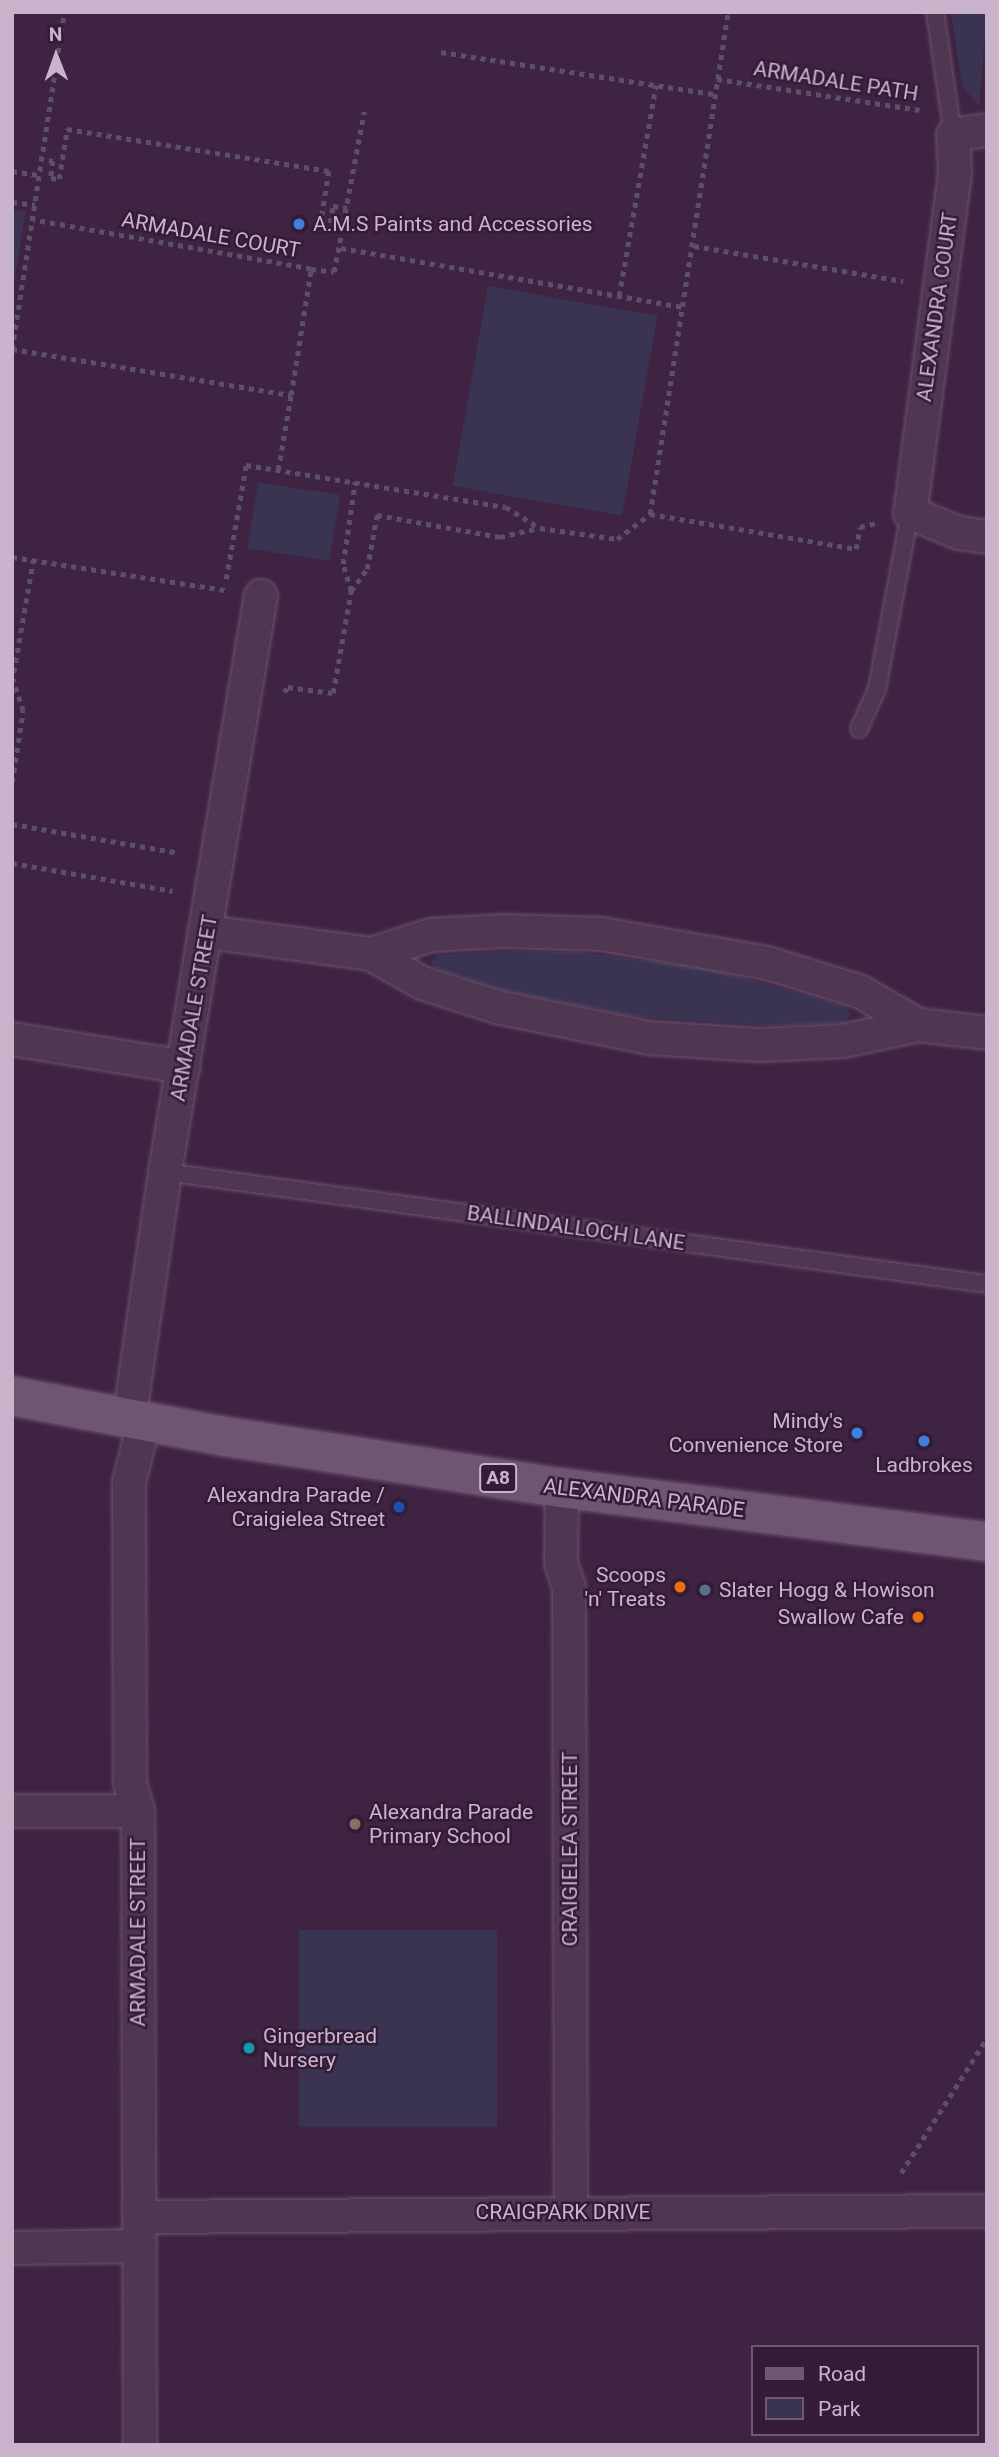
<!DOCTYPE html>
<style>
body{margin:0}
#map{position:relative;width:999px;height:2457px;overflow:hidden;background:#3e2342;font-family:Roboto,sans-serif}
div>[style]{position:absolute}
.green>*{inset:0;background:#3a3452;transform-origin:0 0}
.path>*{height:4.5px;margin-top:-2.25px;transform-origin:0;background:repeating-linear-gradient(90deg,#5b4f6b 0 5px,transparent 0 10px)}
.roads{filter:drop-shadow(0 0 2px #6a526c) drop-shadow(0 0 2px #6a526c)}
.lane>*{height:16px;margin:-8px;padding:0 8px;transform-origin:8px;border-radius:8px;background:#4f3752}
.street>*{height:32px;margin:-16px;padding:0 16px;transform-origin:16px;border-radius:16px;background:#4f3752}
.primary>*{height:38px;margin:-19px;padding:0 19px;transform-origin:19px;border-radius:19px;background:#6e5572}
.dots>*{width:19px;height:19px;translate:-50% -50%;box-sizing:border-box;border:4px solid #341c37;border-radius:50%}
span{translate:-50% -50%;white-space:nowrap;text-align:center;line-height:1.15;-webkit-text-stroke:5px #341c37;paint-order:stroke}
.shield-label span{padding:2px 5px;background:#341c37;border:2px solid;border-radius:5px;-webkit-text-stroke-width:0}
.shield-label{font-size:19px;color:#cab4cc;font-weight:700}
.street-label{font-size:21px;color:#cab4cc}
.poi-label{font-size:21px;color:#cab4cc}
.left{translate:0 -50%;text-align:left}
.right{translate:-100% -50%;text-align:right}
.frame{position:absolute;inset:0;border:14px solid #cab4cc;pointer-events:none}
.legend{position:absolute;left:751px;top:2345px;width:228px;height:91px;box-sizing:border-box;background:#341c37;border:2px solid #705973;margin:0;padding:9px 12px;list-style:none;font-size:21px;color:#cab4cc}
.legend li{display:flex;align-items:center;gap:14px;height:35px}
.legend b{width:35px;border:2px solid #705973}
.north{position:absolute;left:21px;top:21px;width:70px;height:70px;-webkit-text-stroke:5px #341c37;paint-order:stroke;rotate:359deg;font-size:19px;font-weight:700;line-height:28px;text-align:center;color:#cab4cc}
.north::after{content:'';display:block;margin:auto;width:24px;height:32px;background:#cab4cc;clip-path:polygon(50% 0,100% 100%,50% 72%,0 100%)}
</style>
<div id="map">
<div class="green">
<i style="clip-path:polygon(951px 12px,987px 12px,979px 106px,962px 86px)"></i>
<i style="clip-path:polygon(12px 210px,26px 211px,12px 296px)"></i>
<i style="left:488px;top:286px;width:172px;height:203px;rotate:10deg"></i>
<i style="left:258px;top:482px;width:83px;height:67px;rotate:9deg"></i>
<i style="clip-path:polygon(508px 951px,577px 952px,713px 969px,845px 1006px,851px 1015px,843px 1023px,774px 1026px,637px 1017px,502px 990px,436px 968px,431px 961px,439px 955px)"></i>
<i style="left:497px;top:1930px;width:197px;height:198px;rotate:90deg"></i>
</div>
<div class="path">
<i style="left:441px;top:52px;width:280px;rotate:8.8deg"></i>
<i style="left:717px;top:79px;width:205px;rotate:8.7deg"></i>
<i style="left:39px;top:158px;width:14px;rotate:12deg"></i>
<i style="left:53px;top:161px;width:17px;rotate:97deg"></i>
<i style="left:51px;top:178px;width:8px;rotate:7deg"></i>
<i style="left:59px;top:179px;width:51px;rotate:-80.9deg"></i>
<i style="left:67px;top:129px;width:265px;rotate:9.1deg"></i>
<i style="left:329px;top:171px;width:52px;rotate:98.9deg"></i>
<i style="left:321px;top:222px;width:9px;rotate:6deg"></i>
<i style="left:330px;top:223px;width:17px;rotate:-80deg"></i>
<i style="left:333px;top:206px;width:14px;rotate:8deg"></i>
<i style="left:12px;top:171px;width:26px;rotate:9deg"></i>
<i style="left:12px;top:202px;width:23px;rotate:7deg"></i>
<i style="left:694px;top:246px;width:212px;rotate:9.5deg"></i>
<i style="left:341px;top:248px;width:347px;rotate:9.8deg"></i>
<i style="left:311px;top:269px;width:23px;rotate:7deg"></i>
<i style="left:334px;top:272px;width:163px;rotate:-79.4deg"></i>
<i style="left:619px;top:296px;width:214px;rotate:-80.1deg"></i>
<i style="left:12px;top:349px;width:283px;rotate:9.4deg"></i>
<i style="left:291px;top:395px;width:128px;rotate:-81deg"></i>
<i style="left:311px;top:269px;width:282px;rotate:-170deg"></i>
<i style="left:12px;top:349px;width:341px;rotate:-81.2deg"></i>
<i style="left:278px;top:470px;width:76px;rotate:-80.2deg"></i>
<i style="left:650px;top:514px;width:508px;rotate:-81.17deg"></i>
<i style="left:12px;top:557px;width:217px;rotate:8.8deg"></i>
<i style="left:226px;top:579px;width:116px;rotate:-80deg"></i>
<i style="left:246px;top:465px;width:263px;rotate:9.2deg"></i>
<i style="left:506px;top:507px;width:40px;rotate:32deg"></i>
<i style="left:540px;top:528px;width:78px;rotate:8.1deg"></i>
<i style="left:617px;top:539px;width:41px;rotate:-37.1deg"></i>
<i style="left:650px;top:514px;width:209px;rotate:9.6deg"></i>
<i style="left:856px;top:549px;width:22px;rotate:-80deg"></i>
<i style="left:860px;top:527px;width:16px;rotate:-14deg"></i>
<i style="left:351px;top:591px;width:27px;rotate:-54deg"></i>
<i style="left:367px;top:569px;width:55px;rotate:-79.5deg"></i>
<i style="left:377px;top:515px;width:125px;rotate:10.1deg"></i>
<i style="left:500px;top:537px;width:40px;rotate:-13deg"></i>
<i style="left:12px;top:682px;width:124px;rotate:-80.2deg"></i>
<i style="left:284px;top:692px;width:6px;rotate:-51deg"></i>
<i style="left:288px;top:687px;width:45px;rotate:7.6deg"></i>
<i style="left:333px;top:693px;width:104px;rotate:-80deg"></i>
<i style="left:351px;top:591px;width:28px;rotate:-107deg"></i>
<i style="left:343px;top:564px;width:83px;rotate:-81.7deg"></i>
<i style="left:12px;top:782px;width:72px;rotate:-81.2deg"></i>
<i style="left:23px;top:711px;width:33px;rotate:-108deg"></i>
<i style="left:12px;top:824px;width:170px;rotate:9.8deg"></i>
<i style="left:12px;top:863px;width:163px;rotate:9.9deg"></i>
<i style="left:901px;top:2173px;width:160px;rotate:-57.5deg"></i>
</div>
<div class="roads">
<div class="lane">
<i style="left:935px;top:12px;width:124px;rotate:81.7deg"></i>
<i style="left:859px;top:729px;width:44px;rotate:-65.8deg"></i>
<i style="left:877px;top:689px;width:179px;rotate:-79.4deg"></i>
<i style="left:165px;top:1172px;width:830px;rotate:7.76deg"></i>
</div>
<div class="street">
<i style="left:987px;top:130px;width:34px;rotate:172deg"></i>
<i style="left:953px;top:135px;width:38px;rotate:87deg"></i>
<i style="left:955px;top:173px;width:343px;rotate:97.5deg"></i>
<i style="left:910px;top:513px;width:53px;rotate:22.2deg"></i>
<i style="left:959px;top:533px;width:28px;rotate:8deg"></i>
<i style="left:208px;top:932px;width:164px;rotate:7.7deg"></i>
<i style="left:371px;top:954px;width:59px;rotate:29.6deg"></i>
<i style="left:422px;top:983px;width:79px;rotate:17.7deg"></i>
<i style="left:497px;top:1007px;width:155px;rotate:11.5deg"></i>
<i style="left:649px;top:1038px;width:112px;rotate:3.6deg"></i>
<i style="left:761px;top:1045px;width:82px;rotate:-2.8deg"></i>
<i style="left:843px;top:1041px;width:77px;rotate:-12deg"></i>
<i style="left:918px;top:1025px;width:69px;rotate:6.6deg"></i>
<i style="left:371px;top:954px;width:63px;rotate:-17.6deg"></i>
<i style="left:431px;top:935px;width:73px;rotate:-3.1deg"></i>
<i style="left:504px;top:931px;width:97px;rotate:1.8deg"></i>
<i style="left:601px;top:934px;width:169px;rotate:9.9deg"></i>
<i style="left:767px;top:963px;width:98px;rotate:17.1deg"></i>
<i style="left:861px;top:992px;width:66px;rotate:30.1deg"></i>
<i style="left:12px;top:1039px;width:174px;rotate:9.2deg"></i>
<i style="left:129px;top:1420px;width:251px;rotate:-81.7deg"></i>
<i style="left:165px;top:1172px;width:584px;rotate:-80.54deg"></i>
<i style="left:562px;top:1488px;width:75px;rotate:90.8deg"></i>
<i style="left:561px;top:1563px;width:25px;rotate:72deg"></i>
<i style="left:569px;top:1587px;width:624px;rotate:89.82deg"></i>
<i style="left:12px;top:1811px;width:126px"></i>
<i style="left:140px;top:2217px;width:847px;rotate:-0.41deg"></i>
<i style="left:12px;top:2248px;width:128px;rotate:-0.9deg"></i>
<i style="left:140px;top:2445px;width:634px;rotate:-90.18deg"></i>
<i style="left:138px;top:1811px;width:29px;rotate:-106deg"></i>
<i style="left:130px;top:1783px;width:300px;rotate:-90.2deg"></i>
<i style="left:129px;top:1483px;width:63px;rotate:-76.2deg"></i>
</div>
<div class="primary">
<i style="left:12px;top:1396px;width:214px;rotate:10.8deg"></i>
<i style="left:222px;top:1436px;width:344px;rotate:8.7deg"></i>
<i style="left:562px;top:1488px;width:428px;rotate:7.2deg"></i>
</div>
</div>
<div class="dots">
<i style="left:299px;top:224px;background:#3f7fe0"></i>
<i style="left:857px;top:1433px;background:#3f7fe0"></i>
<i style="left:924px;top:1441px;background:#3f7fe0"></i>
<i style="left:399px;top:1507px;background:#1a4fb4"></i>
<i style="left:680px;top:1587px;background:#e8710a"></i>
<i style="left:705px;top:1590px;background:#5c6f8a"></i>
<i style="left:918px;top:1617px;background:#e8710a"></i>
<i style="left:355px;top:1824px;background:#8d6e63"></i>
<i style="left:249px;top:2048px;background:#0f9aa8"></i>
</div>
<div class="shield-label">
<span style="left:498px;top:1478px">A8</span>
</div>
<div class="street-label">
<span style="left:836px;top:81px;rotate:9deg">ARMADALE PATH</span>
<span style="left:211px;top:235px;rotate:10deg">ARMADALE COURT</span>
<span style="left:937px;top:307px;rotate:-82deg">ALEXANDRA COURT</span>
<span style="left:194px;top:1008px;rotate:-80deg">ARMADALE STREET</span>
<span style="left:576px;top:1228px;rotate:8deg">BALLINDALLOCH LANE</span>
<span style="left:644px;top:1498px;rotate:7deg">ALEXANDRA PARADE</span>
<span style="left:570px;top:1849px;rotate:-90deg">CRAIGIELEA STREET</span>
<span style="left:138px;top:1932px;rotate:-90deg">ARMADALE STREET</span>
<span style="left:563px;top:2212px">CRAIGPARK DRIVE</span>
</div>
<div class="poi-label">
<span class="left" style="left:313px;top:224px">A.M.S Paints and Accessories</span>
<span class="right" style="left:843px;top:1433px">Mindy's<br>Convenience Store</span>
<span style="left:924px;top:1465px">Ladbrokes</span>
<span class="right" style="left:385px;top:1507px">Alexandra Parade /<br>Craigielea Street</span>
<span class="right" style="left:666px;top:1587px">Scoops<br>'n' Treats</span>
<span class="left" style="left:719px;top:1590px">Slater Hogg &amp; Howison</span>
<span class="right" style="left:904px;top:1617px">Swallow Cafe</span>
<span class="left" style="left:369px;top:1824px">Alexandra Parade<br>Primary School</span>
<span class="left" style="left:263px;top:2048px">Gingerbread<br>Nursery</span>
</div>
<div class="frame"></div>
<ul class="legend">
<li><b style="height:9px;background:#6e5572"></b>Road</li>
<li><b style="height:19px;background:#3a3452"></b>Park</li>
</ul>
<div class="north">N</div>
</div>
